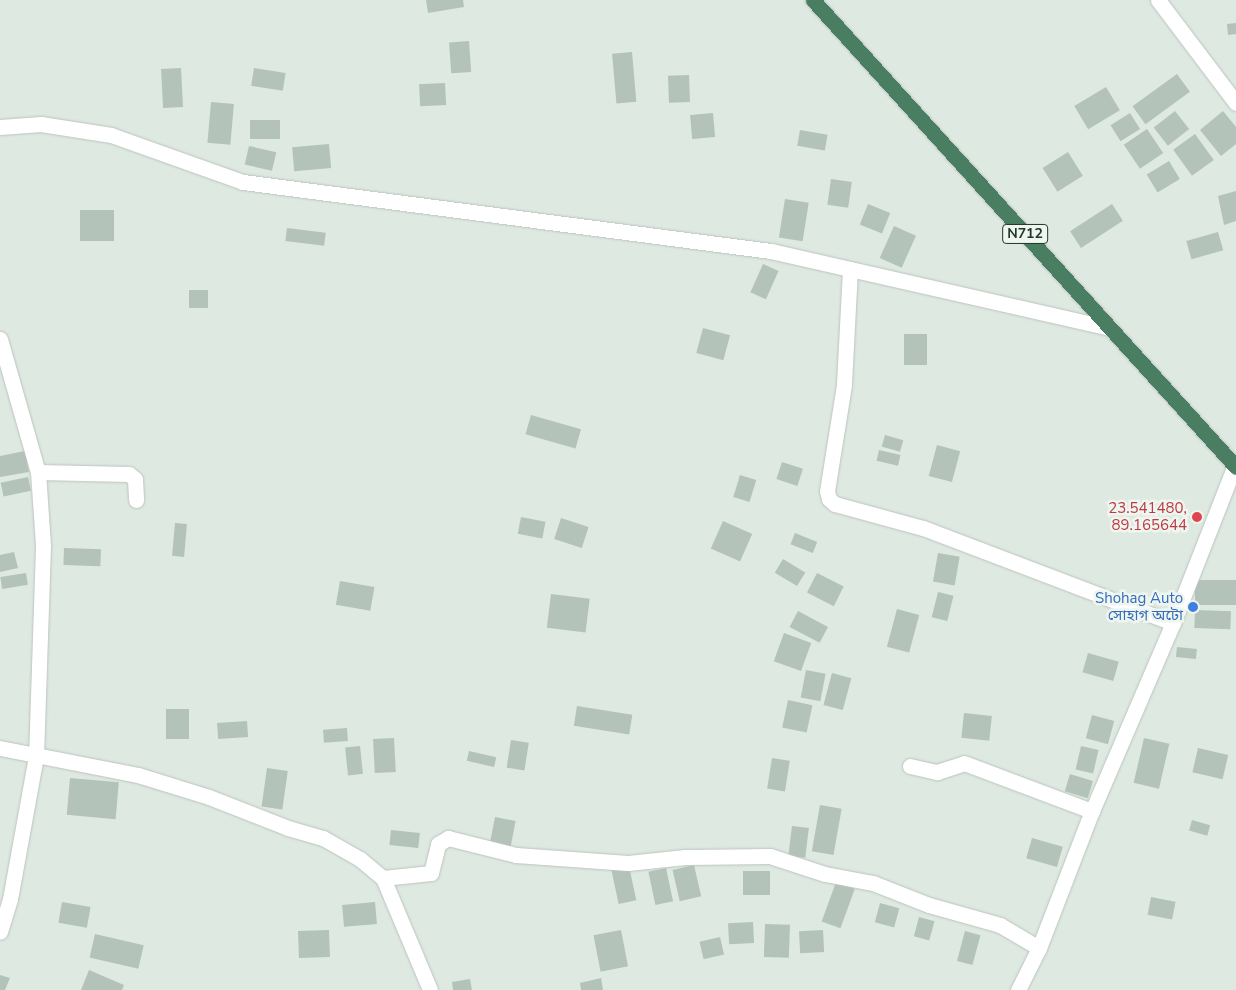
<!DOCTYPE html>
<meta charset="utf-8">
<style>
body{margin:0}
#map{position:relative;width:1236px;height:990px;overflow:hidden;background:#dee9e1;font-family:"Nunito Sans","Noto Sans Bengali",sans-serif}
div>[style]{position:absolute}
.building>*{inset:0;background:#b3c3b9;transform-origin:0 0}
.roads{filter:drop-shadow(0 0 1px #bcc3bf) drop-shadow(0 0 1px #bcc3bf)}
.minor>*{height:15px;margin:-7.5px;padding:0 7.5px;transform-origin:7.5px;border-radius:7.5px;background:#fff}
.trunk>*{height:15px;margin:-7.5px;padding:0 7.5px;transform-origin:7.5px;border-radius:7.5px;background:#4a7e63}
.dots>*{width:14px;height:14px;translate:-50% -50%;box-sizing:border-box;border:2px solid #eef6ef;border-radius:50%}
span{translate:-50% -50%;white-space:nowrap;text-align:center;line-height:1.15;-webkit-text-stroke:5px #eef6ef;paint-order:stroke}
.shield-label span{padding:1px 4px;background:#eef6ef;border:1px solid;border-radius:4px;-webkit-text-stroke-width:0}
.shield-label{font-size:14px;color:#20372a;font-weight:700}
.health-label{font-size:15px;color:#be3a42}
.right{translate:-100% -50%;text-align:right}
.shop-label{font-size:15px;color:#366cbe}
</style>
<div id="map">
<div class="building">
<i style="clip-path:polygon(426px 0,463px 0,464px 7px,428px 13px)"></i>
<i style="clip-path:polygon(1236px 23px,1236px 34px,1228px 35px,1227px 24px)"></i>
<i style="left:469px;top:41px;width:31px;height:20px;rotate:86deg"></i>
<i style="left:632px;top:52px;width:50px;height:20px;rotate:85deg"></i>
<i style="left:181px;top:68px;width:39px;height:20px;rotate:87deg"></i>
<i style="left:254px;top:68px;width:32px;height:18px;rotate:9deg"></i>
<i style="left:1177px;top:74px;width:22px;height:55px;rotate:54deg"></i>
<i style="left:689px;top:75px;width:27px;height:21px;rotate:88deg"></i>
<i style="left:445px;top:83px;width:22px;height:26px;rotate:87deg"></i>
<i style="left:1106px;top:87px;width:27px;height:37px;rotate:59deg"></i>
<i style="left:211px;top:102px;width:23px;height:41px;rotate:5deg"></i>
<i style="left:1175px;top:111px;width:23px;height:27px;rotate:52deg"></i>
<i style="clip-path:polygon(1223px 111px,1236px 127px,1236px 144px,1221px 156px,1200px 130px)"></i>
<i style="left:713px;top:113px;width:24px;height:23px;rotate:85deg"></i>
<i style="left:1130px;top:113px;width:19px;height:23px;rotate:58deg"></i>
<i style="left:280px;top:120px;width:19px;height:30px;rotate:90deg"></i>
<i style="left:1147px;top:129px;width:29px;height:28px;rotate:56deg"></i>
<i style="left:800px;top:130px;width:28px;height:16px;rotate:10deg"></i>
<i style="left:1195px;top:134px;width:32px;height:27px;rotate:54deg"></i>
<i style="left:329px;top:144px;width:24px;height:37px;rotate:85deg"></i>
<i style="left:249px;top:146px;width:28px;height:19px;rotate:13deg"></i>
<i style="left:1068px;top:152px;width:28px;height:30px;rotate:58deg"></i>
<i style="left:1169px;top:161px;width:21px;height:26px;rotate:59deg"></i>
<i style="left:831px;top:179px;width:21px;height:26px;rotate:8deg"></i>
<i style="clip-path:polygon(1236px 191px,1236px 221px,1224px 225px,1218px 196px)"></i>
<i style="left:785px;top:199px;width:24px;height:39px;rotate:9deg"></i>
<i style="left:868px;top:204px;width:24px;height:22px;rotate:22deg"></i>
<i style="left:1112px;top:204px;width:20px;height:50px;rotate:57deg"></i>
<i style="left:114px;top:210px;width:31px;height:34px;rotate:90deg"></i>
<i style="left:894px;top:226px;width:24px;height:35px;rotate:24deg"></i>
<i style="left:287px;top:228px;width:39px;height:13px;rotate:7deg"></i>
<i style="left:1218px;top:232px;width:19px;height:33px;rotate:74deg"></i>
<i style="left:763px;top:264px;width:17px;height:31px;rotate:24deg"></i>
<i style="left:189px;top:290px;width:19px;height:18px"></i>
<i style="left:703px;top:328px;width:28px;height:26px;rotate:15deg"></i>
<i style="left:904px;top:334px;width:23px;height:31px"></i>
<i style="left:531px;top:415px;width:52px;height:20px;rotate:16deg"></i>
<i style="left:885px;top:435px;width:19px;height:12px;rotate:16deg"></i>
<i style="left:937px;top:445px;width:24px;height:32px;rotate:15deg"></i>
<i style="left:879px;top:450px;width:22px;height:11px;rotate:13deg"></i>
<i style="clip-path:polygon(25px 451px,29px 472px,0 477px,0 456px)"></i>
<i style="left:782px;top:462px;width:22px;height:18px;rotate:18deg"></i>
<i style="left:740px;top:475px;width:17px;height:23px;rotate:17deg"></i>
<i style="left:28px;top:477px;width:14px;height:28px;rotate:78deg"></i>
<i style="left:521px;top:517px;width:25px;height:17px;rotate:11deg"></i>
<i style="left:561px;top:518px;width:29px;height:22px;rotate:18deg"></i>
<i style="left:723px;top:521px;width:32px;height:30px;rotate:24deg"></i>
<i style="left:175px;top:523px;width:12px;height:33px;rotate:5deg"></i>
<i style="left:795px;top:533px;width:24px;height:12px;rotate:22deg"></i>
<i style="left:64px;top:548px;width:37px;height:17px;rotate:2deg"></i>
<i style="clip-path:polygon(14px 552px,18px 568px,0 572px,0 555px)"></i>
<i style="left:938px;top:553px;width:22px;height:29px;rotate:10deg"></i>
<i style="left:783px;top:559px;width:26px;height:16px;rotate:31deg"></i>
<i style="left:26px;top:573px;width:12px;height:26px;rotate:81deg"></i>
<i style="left:817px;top:573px;width:30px;height:22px;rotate:27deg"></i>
<i style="left:1236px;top:580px;width:25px;height:41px;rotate:90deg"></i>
<i style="left:340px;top:581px;width:35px;height:24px;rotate:10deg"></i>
<i style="left:938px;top:592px;width:16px;height:26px;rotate:14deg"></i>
<i style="left:551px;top:594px;width:39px;height:34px;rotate:7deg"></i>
<i style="left:897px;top:609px;width:23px;height:39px;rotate:15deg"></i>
<i style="left:1195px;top:610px;width:36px;height:18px;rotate:2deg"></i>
<i style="left:798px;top:611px;width:34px;height:18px;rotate:28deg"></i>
<i style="left:784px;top:633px;width:29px;height:30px;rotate:20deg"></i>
<i style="left:1177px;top:647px;width:20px;height:10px;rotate:6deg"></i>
<i style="left:1088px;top:653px;width:32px;height:20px;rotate:16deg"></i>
<i style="left:806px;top:670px;width:20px;height:28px;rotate:11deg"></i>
<i style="left:832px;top:673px;width:20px;height:33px;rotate:15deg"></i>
<i style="left:788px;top:700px;width:25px;height:28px;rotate:12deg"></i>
<i style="left:577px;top:706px;width:56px;height:20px;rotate:9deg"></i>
<i style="left:166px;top:709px;width:23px;height:30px"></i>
<i style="left:964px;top:713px;width:28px;height:25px;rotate:6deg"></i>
<i style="left:1092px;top:715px;width:23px;height:24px;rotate:15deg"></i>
<i style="left:247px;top:721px;width:16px;height:30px;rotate:86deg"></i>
<i style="left:347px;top:728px;width:13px;height:24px;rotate:86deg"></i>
<i style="left:394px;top:738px;width:34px;height:21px;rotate:87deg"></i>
<i style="left:1144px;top:738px;width:26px;height:46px;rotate:13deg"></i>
<i style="left:511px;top:740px;width:18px;height:28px;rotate:9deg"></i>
<i style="left:360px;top:746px;width:28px;height:15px;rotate:84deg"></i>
<i style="left:1081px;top:746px;width:18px;height:24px;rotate:13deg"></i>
<i style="left:1198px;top:748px;width:31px;height:25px;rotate:13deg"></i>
<i style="left:469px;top:751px;width:28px;height:10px;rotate:13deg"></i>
<i style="left:772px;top:758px;width:18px;height:31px;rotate:9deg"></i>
<i style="left:267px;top:768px;width:21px;height:39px;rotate:8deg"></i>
<i style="left:1070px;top:774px;width:24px;height:18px;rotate:17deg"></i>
<i style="left:70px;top:778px;width:49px;height:37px;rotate:5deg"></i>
<i style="left:820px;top:805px;width:22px;height:47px;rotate:10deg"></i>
<i style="left:495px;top:817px;width:21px;height:26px;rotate:11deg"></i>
<i style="left:1192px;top:820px;width:19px;height:11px;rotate:16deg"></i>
<i style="left:792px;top:826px;width:17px;height:30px;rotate:7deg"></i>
<i style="left:391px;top:830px;width:29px;height:15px;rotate:6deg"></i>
<i style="left:1032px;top:838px;width:32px;height:21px;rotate:16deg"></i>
<i style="left:694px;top:865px;width:32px;height:22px;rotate:77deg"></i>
<i style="left:629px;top:866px;width:35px;height:18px;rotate:78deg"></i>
<i style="left:666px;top:868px;width:34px;height:18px;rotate:78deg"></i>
<i style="left:770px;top:871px;width:24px;height:27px;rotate:90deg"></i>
<i style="left:836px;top:882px;width:20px;height:42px;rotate:20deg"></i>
<i style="left:1151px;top:897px;width:25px;height:18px;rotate:11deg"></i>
<i style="left:62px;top:902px;width:29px;height:21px;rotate:10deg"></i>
<i style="left:375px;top:902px;width:22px;height:33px;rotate:85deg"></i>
<i style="left:880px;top:903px;width:20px;height:20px;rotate:15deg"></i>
<i style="left:919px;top:917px;width:16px;height:20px;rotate:15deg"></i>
<i style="left:753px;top:922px;width:21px;height:25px;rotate:87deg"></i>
<i style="left:765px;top:924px;width:25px;height:33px;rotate:2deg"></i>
<i style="left:329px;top:930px;width:27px;height:31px;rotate:88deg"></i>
<i style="left:621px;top:930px;width:37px;height:28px;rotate:79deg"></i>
<i style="left:823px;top:930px;width:22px;height:24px;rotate:87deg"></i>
<i style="left:965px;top:931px;width:16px;height:31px;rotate:15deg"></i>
<i style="left:95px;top:934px;width:50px;height:24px;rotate:13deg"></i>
<i style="left:720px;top:937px;width:18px;height:21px;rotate:77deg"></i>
<i style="clip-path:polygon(89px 970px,124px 985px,122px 990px,81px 990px)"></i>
<i style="clip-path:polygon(0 975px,10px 978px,5px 990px,0 990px)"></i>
<i style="clip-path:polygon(601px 978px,603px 990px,581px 990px,580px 983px)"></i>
<i style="clip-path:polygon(470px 979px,472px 990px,453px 990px,452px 982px)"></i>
</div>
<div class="roads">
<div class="minor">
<i style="left:1158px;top:0;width:129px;rotate:52.9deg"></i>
<i style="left:0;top:127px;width:41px;rotate:-4.2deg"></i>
<i style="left:41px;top:124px;width:71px;rotate:8.9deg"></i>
<i style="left:111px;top:135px;width:140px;rotate:19.6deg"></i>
<i style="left:243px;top:182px;width:532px;rotate:7.45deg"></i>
<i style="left:771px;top:251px;width:348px;rotate:12.8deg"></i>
<i style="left:850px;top:269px;width:116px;rotate:93deg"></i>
<i style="left:844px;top:385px;width:107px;rotate:99.1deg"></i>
<i style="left:827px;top:491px;width:8px;rotate:76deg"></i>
<i style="left:829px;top:499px;width:8px;rotate:40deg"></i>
<i style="left:835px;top:504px;width:91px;rotate:15.3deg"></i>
<i style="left:923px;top:528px;width:267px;rotate:20.8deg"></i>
<i style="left:0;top:339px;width:138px;rotate:74.1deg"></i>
<i style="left:38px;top:472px;width:74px;rotate:86.1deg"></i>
<i style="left:43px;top:546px;width:210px;rotate:91.9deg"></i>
<i style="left:36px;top:756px;width:145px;rotate:100.3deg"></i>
<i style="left:10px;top:899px;width:34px;rotate:107deg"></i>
<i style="left:38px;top:472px;width:91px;rotate:1.3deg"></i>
<i style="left:129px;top:474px;width:8px;rotate:40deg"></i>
<i style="left:135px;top:479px;width:21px;rotate:87deg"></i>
<i style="left:0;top:748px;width:141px;rotate:11.1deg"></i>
<i style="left:138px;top:775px;width:74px;rotate:17.2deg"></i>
<i style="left:209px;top:797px;width:85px;rotate:21.4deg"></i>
<i style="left:288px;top:828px;width:36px;rotate:16deg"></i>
<i style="left:323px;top:838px;width:43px;rotate:29.6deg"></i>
<i style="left:360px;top:859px;width:30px;rotate:40deg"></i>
<i style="left:383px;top:878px;width:48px;rotate:-5.9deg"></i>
<i style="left:431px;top:873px;width:30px;rotate:-76deg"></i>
<i style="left:438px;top:844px;width:12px;rotate:-31deg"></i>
<i style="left:448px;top:838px;width:70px;rotate:14deg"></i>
<i style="left:516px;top:855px;width:112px;rotate:4.1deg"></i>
<i style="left:628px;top:863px;width:57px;rotate:-6deg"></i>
<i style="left:685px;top:857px;width:85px;rotate:-0.7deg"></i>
<i style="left:770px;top:856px;width:58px;rotate:18.1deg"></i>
<i style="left:825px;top:874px;width:49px;rotate:10.6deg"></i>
<i style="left:873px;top:883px;width:60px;rotate:21.4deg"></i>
<i style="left:929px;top:905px;width:74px;rotate:15.7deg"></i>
<i style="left:1000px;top:925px;width:45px;rotate:30.5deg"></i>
<i style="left:910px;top:766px;width:28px;rotate:13deg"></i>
<i style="left:937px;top:772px;width:28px;rotate:-18deg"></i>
<i style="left:964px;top:763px;width:137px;rotate:20.6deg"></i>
<i style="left:383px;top:878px;width:121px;rotate:67.2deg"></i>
<i style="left:1018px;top:990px;width:47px;rotate:-63.4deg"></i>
<i style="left:1039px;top:948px;width:147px;rotate:-68.9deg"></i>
<i style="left:1092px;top:811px;width:205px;rotate:-66.7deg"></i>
<i style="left:1173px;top:623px;width:173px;rotate:-68.6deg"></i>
</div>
<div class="trunk">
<i style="left:813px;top:0;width:630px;rotate:47.83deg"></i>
</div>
</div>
<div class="dots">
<i style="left:1197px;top:517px;background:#e0444e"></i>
<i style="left:1193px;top:607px;background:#3f7fe0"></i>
</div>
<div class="shield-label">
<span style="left:1025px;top:234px">N712</span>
</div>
<div class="health-label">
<span class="right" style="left:1187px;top:517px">23.541480,<br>89.165644</span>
</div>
<div class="shop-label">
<span class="right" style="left:1183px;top:607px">Shohag Auto<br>সোহাগ অটো</span>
</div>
</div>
